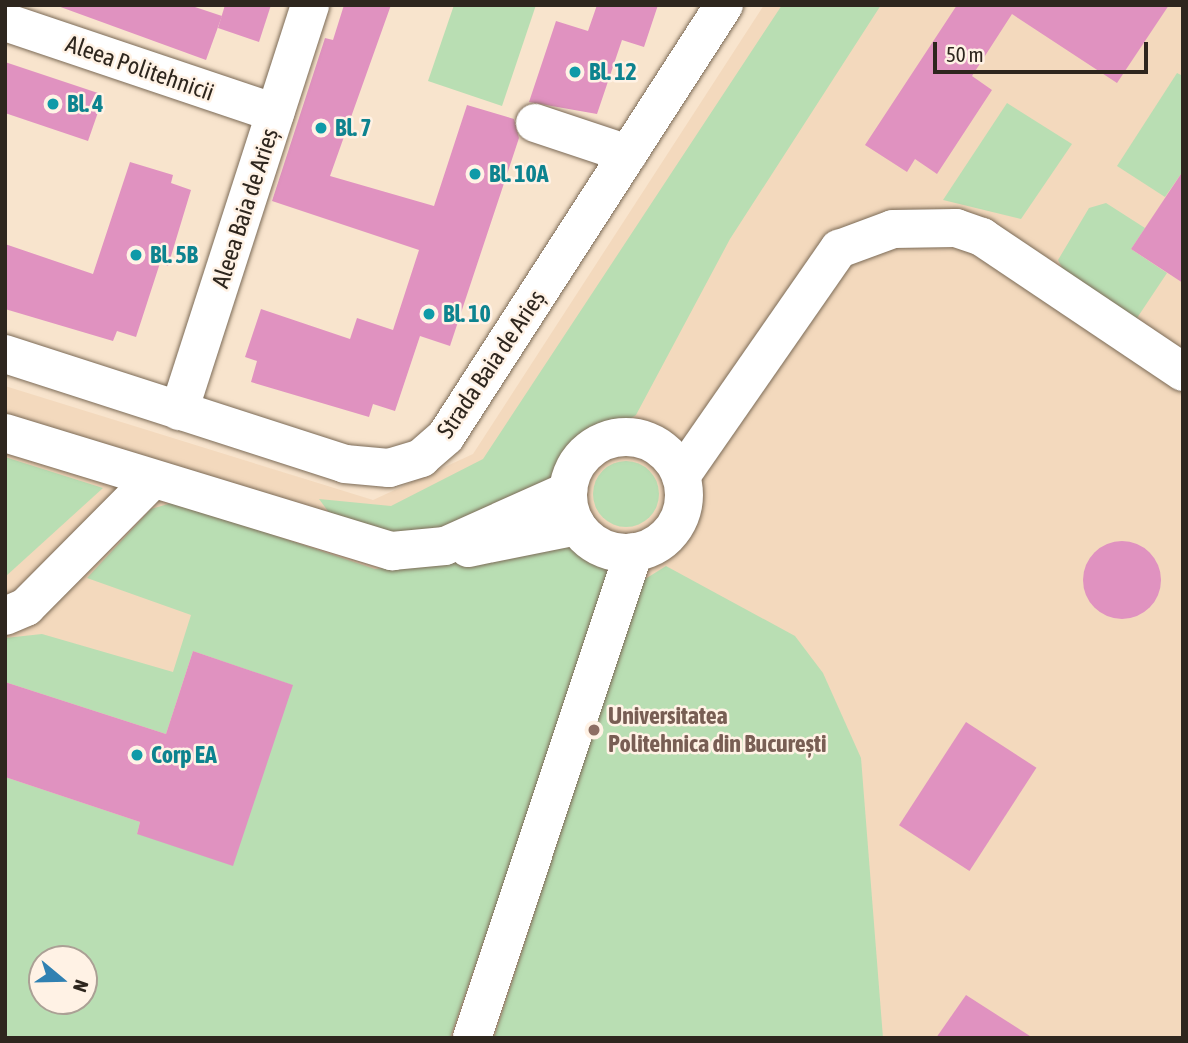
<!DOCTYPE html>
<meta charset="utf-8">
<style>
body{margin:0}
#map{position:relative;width:1188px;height:1043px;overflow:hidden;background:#f8e4cd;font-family:"Asap Condensed",sans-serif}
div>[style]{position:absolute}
.built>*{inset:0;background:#f3d9bd}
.green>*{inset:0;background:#b9deb3}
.round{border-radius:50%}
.building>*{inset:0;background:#e092c0;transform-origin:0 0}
.roads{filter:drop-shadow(0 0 2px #7b6a56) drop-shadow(0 0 2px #7b6a56)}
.minor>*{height:38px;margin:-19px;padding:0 19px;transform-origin:19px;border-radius:19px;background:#fff}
.minor>.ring{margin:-19px;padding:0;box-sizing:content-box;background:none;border:38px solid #fff;border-radius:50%}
.dots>*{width:19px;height:19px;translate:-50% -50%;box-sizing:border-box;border:4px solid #fff2e5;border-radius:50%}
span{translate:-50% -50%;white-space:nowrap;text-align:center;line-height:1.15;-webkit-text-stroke:5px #fff2e5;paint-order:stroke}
.street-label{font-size:24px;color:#2e261e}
.culture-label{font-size:24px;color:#0d838f;font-weight:700}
.left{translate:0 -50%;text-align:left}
.education-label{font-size:24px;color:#785e54;font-weight:700}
.frame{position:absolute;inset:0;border:7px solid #2e261e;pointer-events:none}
.north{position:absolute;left:28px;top:945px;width:70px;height:70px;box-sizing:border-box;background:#fff2e5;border:2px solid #aba095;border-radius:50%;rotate:109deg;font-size:19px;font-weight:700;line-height:28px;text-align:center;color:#2e261e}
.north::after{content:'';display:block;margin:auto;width:24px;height:32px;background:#3081b2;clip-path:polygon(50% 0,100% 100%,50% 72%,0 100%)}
.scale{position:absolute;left:933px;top:42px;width:215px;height:32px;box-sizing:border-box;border:4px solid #2e261e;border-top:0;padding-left:9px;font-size:21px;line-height:24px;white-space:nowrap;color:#2e261e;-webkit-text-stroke:5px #fff2e5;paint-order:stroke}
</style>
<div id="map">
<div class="built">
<i style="clip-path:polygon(evenodd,764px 5px,1183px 5px,1183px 1038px,5px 1038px,5px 386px,373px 500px,473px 454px,764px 5px,42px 959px,84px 959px,84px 1001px,42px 1001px,42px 959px)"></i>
</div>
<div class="green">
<i style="clip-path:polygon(454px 5px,536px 5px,502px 106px,428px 81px)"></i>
<i style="clip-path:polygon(782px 5px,881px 5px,730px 239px,636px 415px,581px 449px,561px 479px,439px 529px,395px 534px,333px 518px,319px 499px,391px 506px,483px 459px)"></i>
<i style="clip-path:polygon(1177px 73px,1183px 76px,1183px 171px,1165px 197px,1117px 166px)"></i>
<i style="clip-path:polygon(1007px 103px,1072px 144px,1021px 219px,943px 200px)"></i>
<i style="clip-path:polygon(1106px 203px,1145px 228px,1131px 249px,1167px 273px,1135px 321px,1067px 277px,1058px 260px,1089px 208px)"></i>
<i style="clip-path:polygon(5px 457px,103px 488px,5px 577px)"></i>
<i class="round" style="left:593px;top:461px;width:66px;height:66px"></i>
<i style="clip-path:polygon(evenodd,175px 502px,375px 569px,582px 542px,610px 558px,613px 569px,450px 1038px,5px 1038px,5px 777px,140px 822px,137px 834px,292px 685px,193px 651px,166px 734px,5px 682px,5px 638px,42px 634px,173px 672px,191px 615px,87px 578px,151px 509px,175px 502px,42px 959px,84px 959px,84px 1001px,42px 1001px,42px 959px)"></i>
<i style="clip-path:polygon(666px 566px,795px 636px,823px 673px,861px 758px,883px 1038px,494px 1038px,642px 581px)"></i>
</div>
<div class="building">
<i style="clip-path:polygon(55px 5px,189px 5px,222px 16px,206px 60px)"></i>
<i style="clip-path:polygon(225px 5px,271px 5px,259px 42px,218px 28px)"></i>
<i style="clip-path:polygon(344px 5px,391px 5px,330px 176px,434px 206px,467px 105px,514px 119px,519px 138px,450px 346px,420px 336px,395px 411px,373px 404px,369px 417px,251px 382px,257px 361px,245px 357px,261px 309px,350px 339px,357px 318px,393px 330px,419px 250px,272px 201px,325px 38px,333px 40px)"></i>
<i style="clip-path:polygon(597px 5px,658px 5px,644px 47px,622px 40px,597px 114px,529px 102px,556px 21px,588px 31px)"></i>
<i style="clip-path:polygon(957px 5px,1169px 5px,1117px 83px,1012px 14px,972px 76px,992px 90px,937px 174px,915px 159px,907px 172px,865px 145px)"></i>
<i style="clip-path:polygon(5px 62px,104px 95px,88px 141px,5px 113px)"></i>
<i style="clip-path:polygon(130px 162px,173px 175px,171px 183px,191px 190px,168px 266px,160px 263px,136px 337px,117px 331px,113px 341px,5px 309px,5px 244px,93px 274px)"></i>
<i style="clip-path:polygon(1183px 171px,1183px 283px,1131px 249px)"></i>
<i class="round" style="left:1083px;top:541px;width:78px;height:78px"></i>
<i style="clip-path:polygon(193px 651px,293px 685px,233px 866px,137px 834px,140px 822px,5px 777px,5px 682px,166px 734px)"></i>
<i style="left:966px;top:722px;width:84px;height:123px;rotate:33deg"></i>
<i style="clip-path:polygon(966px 995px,1033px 1038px,936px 1038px)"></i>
</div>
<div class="roads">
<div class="minor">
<i style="left:5px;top:22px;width:285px;rotate:18.6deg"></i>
<i style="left:535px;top:123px;width:98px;rotate:18.4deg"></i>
<i style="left:5px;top:354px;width:357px;rotate:17.9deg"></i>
<i style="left:345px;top:464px;width:44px;rotate:5.2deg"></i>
<i style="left:389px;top:468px;width:34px;rotate:-17deg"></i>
<i style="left:421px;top:458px;width:33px;rotate:-41deg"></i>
<i style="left:446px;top:436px;width:513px;rotate:-57.18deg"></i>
<i style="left:179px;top:411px;width:427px;rotate:-72.1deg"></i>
<i style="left:5px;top:433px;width:405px;rotate:17deg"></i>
<i style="left:392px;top:551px;width:53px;rotate:-5.4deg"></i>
<i style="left:445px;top:546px;width:135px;rotate:-24.1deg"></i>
<i class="ring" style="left:568px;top:437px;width:78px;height:78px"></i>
<i style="left:681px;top:476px;width:277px;rotate:-55.2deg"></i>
<i style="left:839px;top:249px;width:58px;rotate:-20.3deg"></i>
<i style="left:893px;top:229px;width:63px;rotate:-0.9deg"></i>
<i style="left:956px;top:228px;width:28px;rotate:19deg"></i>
<i style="left:982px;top:237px;width:242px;rotate:33.9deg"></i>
<i style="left:468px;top:548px;width:111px;rotate:-11.4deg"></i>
<i style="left:5px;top:616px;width:23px;rotate:-23deg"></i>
<i style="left:26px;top:607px;width:179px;rotate:-45.2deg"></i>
<i style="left:472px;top:1038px;width:512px;rotate:-71.57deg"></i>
</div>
</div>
<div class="dots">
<i style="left:575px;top:72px;background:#0f9aa8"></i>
<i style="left:53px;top:104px;background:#0f9aa8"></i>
<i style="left:321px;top:128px;background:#0f9aa8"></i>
<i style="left:475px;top:174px;background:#0f9aa8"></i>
<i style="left:136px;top:255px;background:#0f9aa8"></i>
<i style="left:429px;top:314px;background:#0f9aa8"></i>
<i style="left:594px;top:730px;background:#8d6e63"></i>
<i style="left:137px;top:755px;background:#0f9aa8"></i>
</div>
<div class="street-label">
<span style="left:140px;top:68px;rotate:19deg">Aleea Politehnicii</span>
<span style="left:245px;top:208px;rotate:-72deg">Aleea Baia de Arieș</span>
<span style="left:491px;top:364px;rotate:-56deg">Strada Baia de Arieș</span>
</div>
<div class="culture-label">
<span class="left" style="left:589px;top:72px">Bl. 12</span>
<span class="left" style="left:67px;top:104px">Bl. 4</span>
<span class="left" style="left:335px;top:128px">Bl. 7</span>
<span class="left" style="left:489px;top:174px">Bl. 10A</span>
<span class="left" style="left:150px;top:255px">Bl. 5B</span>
<span class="left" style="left:443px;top:314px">Bl. 10</span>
<span class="left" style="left:151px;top:755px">Corp EA</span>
</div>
<div class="education-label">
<span class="left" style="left:608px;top:730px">Universitatea<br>Politehnica din București</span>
</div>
<div class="frame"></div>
<div class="north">N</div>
<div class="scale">50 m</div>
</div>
